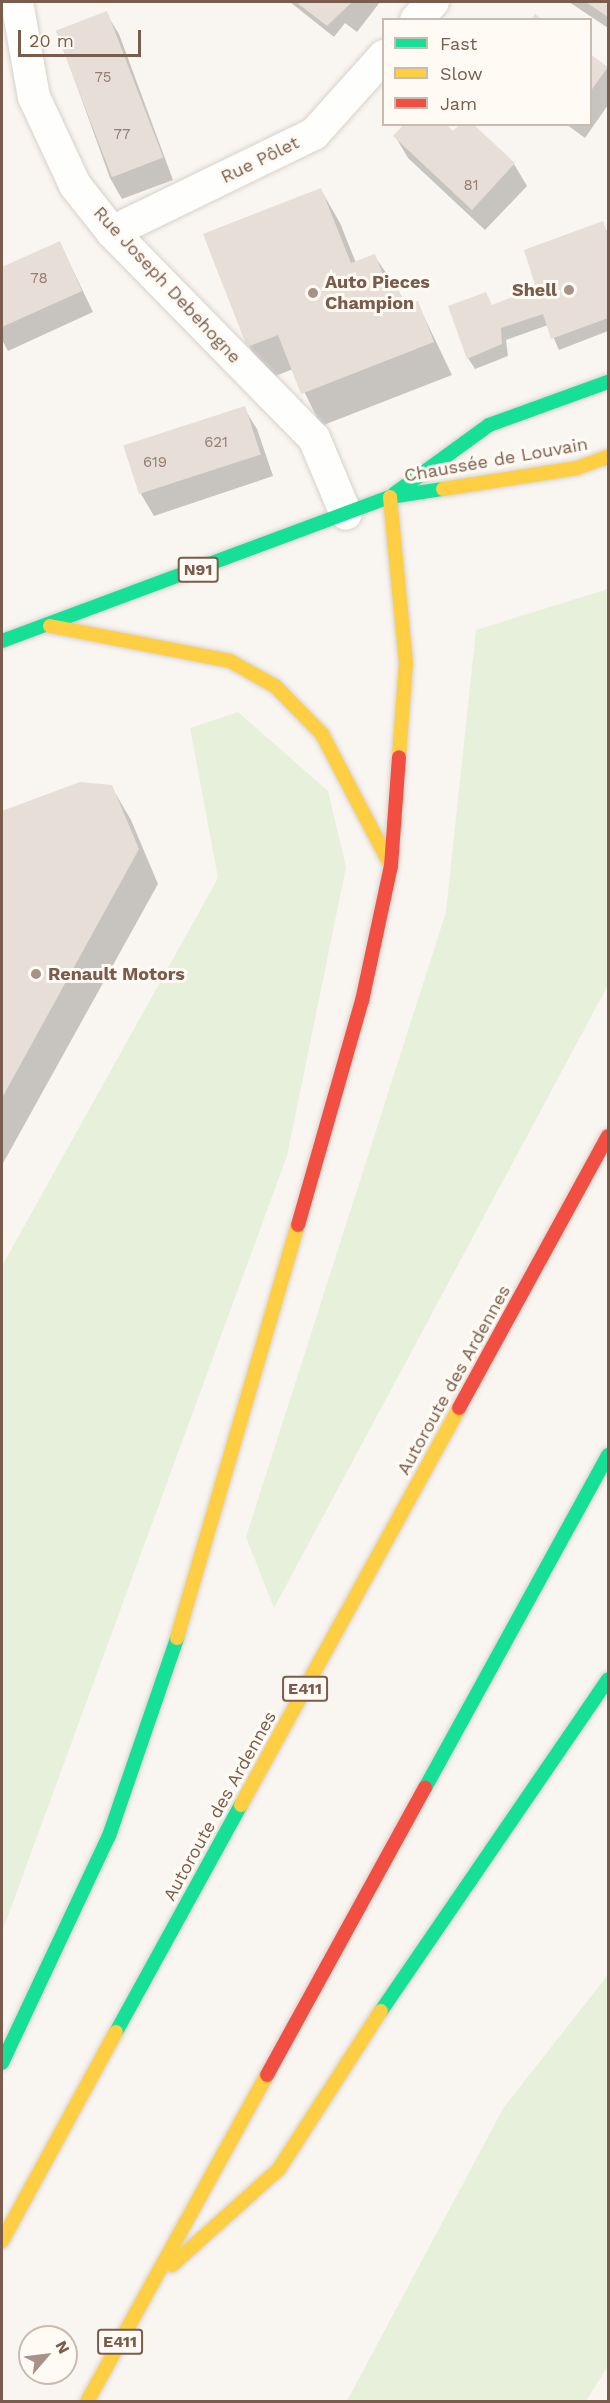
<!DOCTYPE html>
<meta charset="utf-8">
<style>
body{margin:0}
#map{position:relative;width:610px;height:2403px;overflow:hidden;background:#f9f5f0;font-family:"Work Sans",sans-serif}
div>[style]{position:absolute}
.green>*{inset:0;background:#e7f0db}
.shadow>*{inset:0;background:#0003}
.building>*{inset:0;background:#e6ded7;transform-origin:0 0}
.roads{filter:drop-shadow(0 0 2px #d7d1cb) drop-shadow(0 0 2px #d7d1cb)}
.street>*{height:32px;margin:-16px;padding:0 16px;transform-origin:16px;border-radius:16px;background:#fefefd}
.fast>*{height:14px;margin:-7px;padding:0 7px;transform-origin:7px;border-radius:7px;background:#16e098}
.slow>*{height:14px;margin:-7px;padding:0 7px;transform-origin:7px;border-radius:7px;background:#ffcf43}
.jam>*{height:14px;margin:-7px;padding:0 7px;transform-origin:7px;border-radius:7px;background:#f24e42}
.dots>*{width:16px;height:16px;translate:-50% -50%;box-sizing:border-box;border:3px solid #fffaf3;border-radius:50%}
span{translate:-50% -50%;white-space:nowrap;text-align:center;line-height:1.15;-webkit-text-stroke:6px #fffaf3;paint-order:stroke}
.number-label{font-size:15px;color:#977e72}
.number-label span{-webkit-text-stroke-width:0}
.shield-label span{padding:2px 4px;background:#fffaf3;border:2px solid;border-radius:4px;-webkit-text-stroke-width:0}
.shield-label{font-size:16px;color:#7a5c4d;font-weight:700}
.street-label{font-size:18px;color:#7a5c4d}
.poi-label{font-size:18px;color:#7a5c4d;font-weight:700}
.left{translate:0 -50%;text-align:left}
.right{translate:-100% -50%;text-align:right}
.frame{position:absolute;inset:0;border:3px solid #7a5c4d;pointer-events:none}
.legend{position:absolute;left:382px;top:18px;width:210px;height:108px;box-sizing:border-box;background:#fffaf3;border:2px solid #cabbb1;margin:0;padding:8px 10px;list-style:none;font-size:18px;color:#7a5c4d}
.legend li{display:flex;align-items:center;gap:12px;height:30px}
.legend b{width:30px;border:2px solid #cabbb1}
.north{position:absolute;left:18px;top:2325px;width:60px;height:60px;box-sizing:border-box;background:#fffaf3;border:2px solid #cabbb1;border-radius:50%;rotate:62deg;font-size:16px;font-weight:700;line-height:24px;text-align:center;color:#7a5c4d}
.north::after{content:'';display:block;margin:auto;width:21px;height:27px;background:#a69286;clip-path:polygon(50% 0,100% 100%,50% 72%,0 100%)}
.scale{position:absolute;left:18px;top:30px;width:123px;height:27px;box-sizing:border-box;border:3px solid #7a5c4d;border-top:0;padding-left:8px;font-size:18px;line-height:21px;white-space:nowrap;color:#7a5c4d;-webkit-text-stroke:4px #fffaf3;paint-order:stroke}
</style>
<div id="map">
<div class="green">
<i style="clip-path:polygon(608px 589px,608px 985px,274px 1608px,246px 1537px,446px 912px,476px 630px)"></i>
<i style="clip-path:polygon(238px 712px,328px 791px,346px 867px,287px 1156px,2px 1932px,2px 1266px,218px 878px,190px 728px)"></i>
<i style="clip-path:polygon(608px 1975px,608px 2366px,586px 2401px,347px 2401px,504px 2107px)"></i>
</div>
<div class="shadow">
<i style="clip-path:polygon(290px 2px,380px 2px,357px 32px,345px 23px,334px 37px)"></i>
<i style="clip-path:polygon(569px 2px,608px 2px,608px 28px)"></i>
<i style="clip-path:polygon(106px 13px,119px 34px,173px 180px,122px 199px,110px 178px,57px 31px)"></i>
<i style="clip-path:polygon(590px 56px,608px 70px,608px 105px,585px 138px,566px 124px,590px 124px)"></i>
<i style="clip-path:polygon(471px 124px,514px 164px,527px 186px,485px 230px,408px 158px,395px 136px,453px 134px)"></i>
<i style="clip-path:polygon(321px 190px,340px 223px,356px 263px,374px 255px,408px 306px,417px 302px,452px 375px,321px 426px,293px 369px,268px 379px,249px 346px)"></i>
<i style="clip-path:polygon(602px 223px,608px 233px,608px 331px,559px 350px,548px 325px,506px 340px,508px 356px,475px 369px,468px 358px,492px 306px,538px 289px)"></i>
<i style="clip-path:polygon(60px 243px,93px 312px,8px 351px,2px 340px,2px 269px)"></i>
<i style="clip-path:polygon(244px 408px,257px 429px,273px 476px,154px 516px,141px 494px)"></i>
<i style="clip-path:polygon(80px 783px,111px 786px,131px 820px,158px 884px,2px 1165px,2px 812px)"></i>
</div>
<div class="building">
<i style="clip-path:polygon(296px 2px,352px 2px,327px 26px)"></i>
<i style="clip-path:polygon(586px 2px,608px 2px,608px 17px)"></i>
<i style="left:107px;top:11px;width:157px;height:55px;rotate:69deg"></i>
<i style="clip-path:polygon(535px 14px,543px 20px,531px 20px)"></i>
<i style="clip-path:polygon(590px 54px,608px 67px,590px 92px)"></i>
<i style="clip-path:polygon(404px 124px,446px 124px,453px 131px,460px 124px,473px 124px,515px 163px,472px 210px,393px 136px)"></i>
<i style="clip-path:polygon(321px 188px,351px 263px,375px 254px,387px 285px,395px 282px,405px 305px,418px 301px,434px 342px,301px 394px,278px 335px,247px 347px,203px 234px)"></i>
<i style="clip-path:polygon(603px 221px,608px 236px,608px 318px,551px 339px,543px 314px,501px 328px,502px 344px,467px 359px,448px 306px,486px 292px,492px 305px,536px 288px,524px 250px)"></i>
<i style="clip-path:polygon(60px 241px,82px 291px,2px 327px,2px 267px)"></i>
<i style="left:245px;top:406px;width:51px;height:128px;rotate:72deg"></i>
<i style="clip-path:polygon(80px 782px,112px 785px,139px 849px,2px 1098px,2px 811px)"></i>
</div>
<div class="roads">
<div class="street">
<i style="left:17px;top:2px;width:97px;rotate:79.9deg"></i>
<i style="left:34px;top:97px;width:97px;rotate:65deg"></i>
<i style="left:75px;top:185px;width:60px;rotate:51.8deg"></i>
<i style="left:112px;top:232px;width:289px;rotate:45.6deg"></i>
<i style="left:314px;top:438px;width:82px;rotate:67.2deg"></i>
<i style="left:416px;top:20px;width:25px;rotate:-47deg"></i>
<i style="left:112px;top:232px;width:225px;rotate:-25.9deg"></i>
<i style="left:314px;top:134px;width:105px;rotate:-48.1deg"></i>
</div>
<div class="fast">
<i style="left:394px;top:494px;width:117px;rotate:-36deg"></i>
<i style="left:489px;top:425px;width:127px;rotate:-19.9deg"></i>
<i style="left:2px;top:641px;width:414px;rotate:-20.4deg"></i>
<i style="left:390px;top:497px;width:54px;rotate:-8.6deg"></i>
<i style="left:425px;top:1788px;width:380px;rotate:-61.2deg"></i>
<i style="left:381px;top:2011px;width:402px;rotate:-55.6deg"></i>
<i style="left:116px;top:2032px;width:259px;rotate:-61.2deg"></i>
<i style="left:2px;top:2063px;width:251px;rotate:-64.8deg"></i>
<i style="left:109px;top:1836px;width:209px;rotate:-71deg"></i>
</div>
<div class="slow">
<i style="left:443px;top:489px;width:136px;rotate:-8.9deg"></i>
<i style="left:577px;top:468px;width:33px;rotate:-20deg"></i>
<i style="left:390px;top:497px;width:167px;rotate:84.5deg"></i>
<i style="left:406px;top:663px;width:94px;rotate:94.3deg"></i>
<i style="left:50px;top:626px;width:183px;rotate:11deg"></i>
<i style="left:230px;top:661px;width:51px;rotate:29.1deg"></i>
<i style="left:275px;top:686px;width:67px;rotate:45.6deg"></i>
<i style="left:322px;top:734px;width:149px;rotate:62.4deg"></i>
<i style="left:177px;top:1638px;width:430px;rotate:-73.7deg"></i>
<i style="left:241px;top:1805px;width:453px;rotate:-61.2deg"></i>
<i style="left:2px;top:2241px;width:238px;rotate:-61.4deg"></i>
<i style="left:172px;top:2265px;width:144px;rotate:-41.9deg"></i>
<i style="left:279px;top:2169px;width:188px;rotate:-57.2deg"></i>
<i style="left:87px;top:2402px;width:373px;rotate:-61.2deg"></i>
</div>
<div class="jam">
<i style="left:298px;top:1225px;width:233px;rotate:-74.1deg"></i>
<i style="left:362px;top:1001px;width:138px;rotate:-77.9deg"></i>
<i style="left:391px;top:866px;width:109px;rotate:-85.8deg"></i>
<i style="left:459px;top:1408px;width:310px;rotate:-61.3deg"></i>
<i style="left:267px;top:2075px;width:328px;rotate:-61.2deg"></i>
</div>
</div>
<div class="dots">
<i style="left:569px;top:290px;background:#a69286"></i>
<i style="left:313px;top:293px;background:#a69286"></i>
<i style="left:36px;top:974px;background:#a69286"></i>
</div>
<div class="number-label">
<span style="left:103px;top:78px">75</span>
<span style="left:122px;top:135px">77</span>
<span style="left:471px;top:186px">81</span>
<span style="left:39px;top:279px">78</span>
<span style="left:216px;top:443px">621</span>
<span style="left:155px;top:463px">619</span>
</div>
<div class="shield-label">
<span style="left:198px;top:570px">N91</span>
<span style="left:305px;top:1689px">E411</span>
<span style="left:120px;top:2342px">E411</span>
</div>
<div class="street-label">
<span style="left:260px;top:160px;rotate:-26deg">Rue Pôlet</span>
<span style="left:167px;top:285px;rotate:47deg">Rue Joseph Debehogne</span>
<span style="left:496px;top:460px;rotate:-10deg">Chaussée de Louvain</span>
<span style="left:454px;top:1380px;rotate:-61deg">Autoroute des Ardennes</span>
<span style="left:220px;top:1806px;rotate:-61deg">Autoroute des Ardennes</span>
</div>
<div class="poi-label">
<span class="left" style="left:325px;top:293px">Auto Pieces<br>Champion</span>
<span class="right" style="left:557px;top:290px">Shell</span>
<span class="left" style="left:48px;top:974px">Renault Motors</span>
</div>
<div class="frame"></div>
<ul class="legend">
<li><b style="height:8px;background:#16e098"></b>Fast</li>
<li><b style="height:8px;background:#ffcf43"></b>Slow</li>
<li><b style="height:8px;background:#f24e42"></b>Jam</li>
</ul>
<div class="north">N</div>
<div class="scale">20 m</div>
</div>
